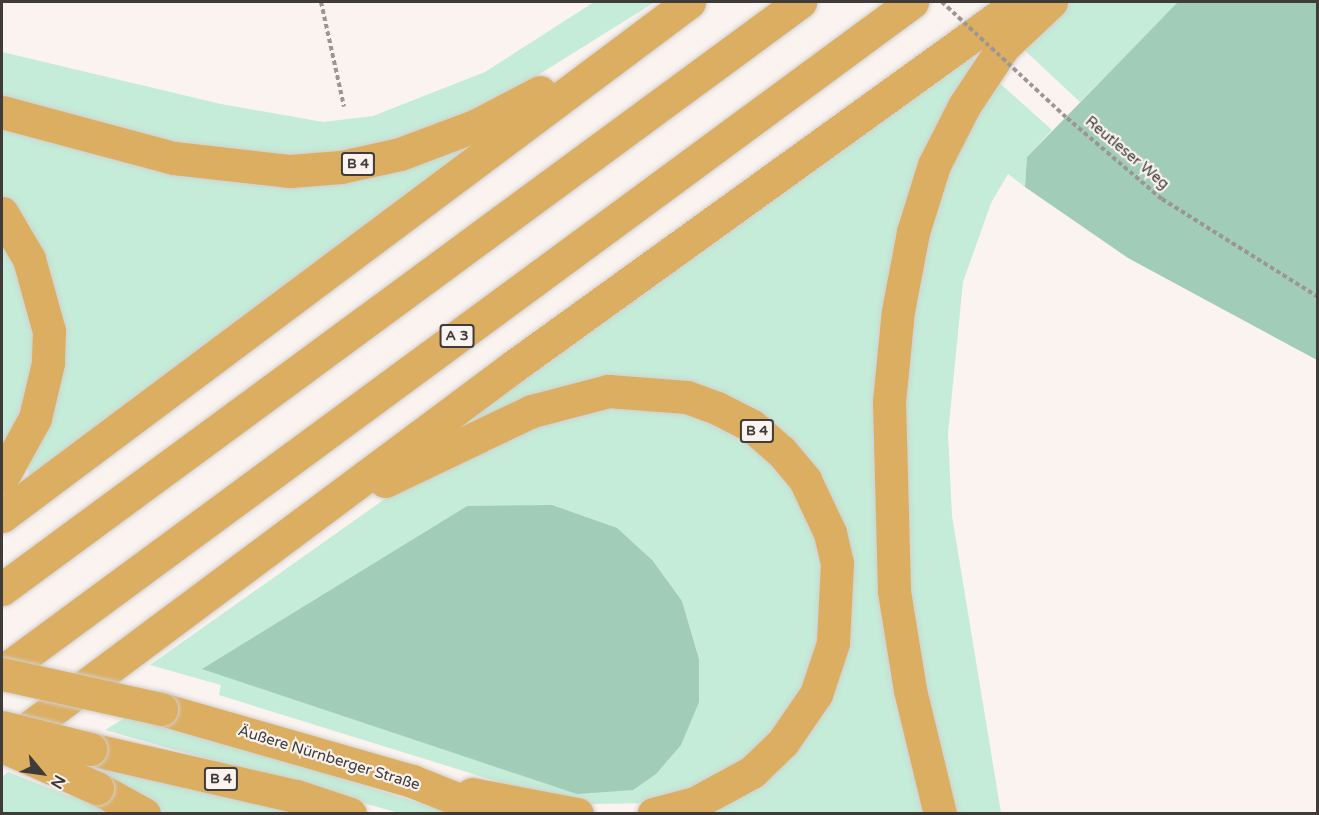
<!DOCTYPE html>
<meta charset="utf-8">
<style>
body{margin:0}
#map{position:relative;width:1319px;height:815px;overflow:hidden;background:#fbf3ef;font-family:"Varela Round",sans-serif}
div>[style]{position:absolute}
.green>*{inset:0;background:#c4ecd8}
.forest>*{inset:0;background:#a1ccb7}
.path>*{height:4px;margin-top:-2px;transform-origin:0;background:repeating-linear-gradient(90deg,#9c9693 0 4.5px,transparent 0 7.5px)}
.roads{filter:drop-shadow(0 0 2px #d1d0cf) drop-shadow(0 0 2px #d1d0cf)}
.highway>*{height:33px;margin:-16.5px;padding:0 16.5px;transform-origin:16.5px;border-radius:16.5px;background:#dcae61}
.path-bridge>*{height:4px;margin-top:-2px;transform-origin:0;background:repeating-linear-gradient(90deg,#9c9693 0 4.5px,transparent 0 7.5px)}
.bridges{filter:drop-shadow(0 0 2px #d1d0cf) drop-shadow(0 0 2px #d1d0cf)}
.highway-bridge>*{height:33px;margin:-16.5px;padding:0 16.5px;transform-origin:16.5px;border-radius:16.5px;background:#dcae61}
span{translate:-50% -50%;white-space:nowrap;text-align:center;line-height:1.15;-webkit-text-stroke:4.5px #fbf3ef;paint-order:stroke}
.shield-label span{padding:2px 4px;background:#fbf3ef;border:2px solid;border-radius:4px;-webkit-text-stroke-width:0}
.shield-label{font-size:14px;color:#3e3b39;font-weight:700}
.street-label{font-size:15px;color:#3e3b39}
.frame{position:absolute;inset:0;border:3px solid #3e3b39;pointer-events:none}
.north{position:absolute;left:12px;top:743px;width:60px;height:60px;-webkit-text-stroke:4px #fbf3ef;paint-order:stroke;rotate:119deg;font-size:16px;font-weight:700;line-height:24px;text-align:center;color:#3e3b39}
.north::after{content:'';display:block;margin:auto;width:21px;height:27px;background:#3e3b39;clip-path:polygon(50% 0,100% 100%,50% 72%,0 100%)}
</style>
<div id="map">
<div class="green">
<i style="clip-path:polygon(594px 2px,655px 2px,498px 100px,380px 145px,289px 158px,170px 143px,2px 96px,2px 52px,221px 104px,323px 122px,373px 116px,485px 72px)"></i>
<i style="clip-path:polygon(1067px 2px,1179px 2px,1080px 102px,1020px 46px)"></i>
<i style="clip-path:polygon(970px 55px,978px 63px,882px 356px,929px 813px,695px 813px,791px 749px,842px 537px,709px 394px,476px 423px,473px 417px)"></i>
<i style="clip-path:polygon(995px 79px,1052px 130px,1027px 157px,1025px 187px,1008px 174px,991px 203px,963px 282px,948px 434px,952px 516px,1001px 813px,950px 814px,909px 614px,903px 377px,935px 199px)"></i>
<i style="clip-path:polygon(2px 122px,210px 175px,473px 138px,481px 144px,31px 482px,26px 463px,60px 321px,50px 271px,20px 216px,2px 194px)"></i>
<i style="clip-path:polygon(2px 232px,35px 308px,34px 390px,2px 458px)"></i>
<i style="clip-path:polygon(evenodd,660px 402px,744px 435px,800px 491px,828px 576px,813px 677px,745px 764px,653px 803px,589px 804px,544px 796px,219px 695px,221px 685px,150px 665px,389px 496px,556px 413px,660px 402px,467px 506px,653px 561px,682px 601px,699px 659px,203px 669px,467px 506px)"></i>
<i style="clip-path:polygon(125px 718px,257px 752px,451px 813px,399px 813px,105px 730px)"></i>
<i style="clip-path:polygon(36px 748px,266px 804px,298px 813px,167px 813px)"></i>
<i style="clip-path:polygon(8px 772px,69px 796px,75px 785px,128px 814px,2px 814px,2px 777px)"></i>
</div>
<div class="forest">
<i style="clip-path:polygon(1178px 2px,1317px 2px,1317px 360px,1128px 258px,1025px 187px,1027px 157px)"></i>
<i style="clip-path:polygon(552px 505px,617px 528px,653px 561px,682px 601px,699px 659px,699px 702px,681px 745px,656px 774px,633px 790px,577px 794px,202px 669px,467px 506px)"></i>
</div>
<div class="path">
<i style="left:321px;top:2px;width:107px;rotate:77.6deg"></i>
<i style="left:1067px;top:118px;width:125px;rotate:40.5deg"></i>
<i style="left:1162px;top:199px;width:184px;rotate:32.1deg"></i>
</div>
<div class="roads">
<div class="highway">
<i style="left:2px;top:112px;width:178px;rotate:15deg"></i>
<i style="left:174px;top:158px;width:117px;rotate:6.4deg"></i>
<i style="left:290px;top:171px;width:51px;rotate:-4.5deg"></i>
<i style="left:341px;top:167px;width:60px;rotate:-12.4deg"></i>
<i style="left:400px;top:154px;width:82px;rotate:-20.6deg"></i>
<i style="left:477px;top:125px;width:71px;rotate:-27.6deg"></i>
<i style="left:2px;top:213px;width:53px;rotate:59.6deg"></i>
<i style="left:29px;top:259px;width:75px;rotate:74.5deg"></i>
<i style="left:49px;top:331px;width:32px;rotate:92deg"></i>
<i style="left:48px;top:363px;width:57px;rotate:103.3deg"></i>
<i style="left:35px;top:418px;width:68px;rotate:118.8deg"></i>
<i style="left:385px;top:481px;width:163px;rotate:-25.5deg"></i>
<i style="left:532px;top:411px;width:79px;rotate:-14.7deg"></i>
<i style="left:608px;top:391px;width:79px;rotate:4.3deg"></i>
<i style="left:687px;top:397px;width:32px;rotate:20deg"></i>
<i style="left:717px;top:408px;width:39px;rotate:27deg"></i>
<i style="left:752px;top:426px;width:38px;rotate:41deg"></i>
<i style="left:781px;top:451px;width:38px;rotate:50deg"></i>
<i style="left:805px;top:480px;width:59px;rotate:64.7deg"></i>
<i style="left:830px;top:533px;width:31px;rotate:77deg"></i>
<i style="left:837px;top:563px;width:80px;rotate:92.9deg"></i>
<i style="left:833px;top:643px;width:54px;rotate:108.4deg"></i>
<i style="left:816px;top:694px;width:58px;rotate:124.5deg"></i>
<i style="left:783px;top:742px;width:43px;rotate:135.9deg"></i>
<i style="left:752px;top:772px;width:65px;rotate:151.5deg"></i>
<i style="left:695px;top:803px;width:43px;rotate:165.3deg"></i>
<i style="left:2px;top:516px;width:858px;rotate:-36.8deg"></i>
<i style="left:2px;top:589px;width:991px;rotate:-36.34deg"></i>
<i style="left:2px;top:672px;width:1130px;rotate:-36.36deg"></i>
<i style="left:161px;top:709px;width:261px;rotate:16deg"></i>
<i style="left:412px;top:781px;width:89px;rotate:21.7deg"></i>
<i style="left:3px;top:747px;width:637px;rotate:-36.71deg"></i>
<i style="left:514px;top:366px;width:623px;rotate:-35.78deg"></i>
<i style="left:90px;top:749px;width:211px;rotate:12.9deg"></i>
<i style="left:296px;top:796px;width:57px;rotate:18.4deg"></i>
<i style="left:97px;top:788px;width:54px;rotate:29deg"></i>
<i style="left:472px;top:794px;width:107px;rotate:10.8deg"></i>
<i style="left:940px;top:814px;width:128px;rotate:-103.6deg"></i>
<i style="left:910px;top:690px;width:100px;rotate:-99.2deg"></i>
<i style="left:894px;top:591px;width:189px;rotate:-91.5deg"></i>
<i style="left:889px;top:402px;width:91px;rotate:-84.4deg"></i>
<i style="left:898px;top:311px;width:80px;rotate:-79.2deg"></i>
<i style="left:913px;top:232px;width:70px;rotate:-72.6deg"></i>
<i style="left:934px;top:165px;width:66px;rotate:-63deg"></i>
<i style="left:964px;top:106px;width:71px;rotate:-56.5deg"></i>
<i style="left:1003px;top:47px;width:66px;rotate:-43.2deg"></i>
</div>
</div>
<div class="path-bridge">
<i style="left:942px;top:2px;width:171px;rotate:42.9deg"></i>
</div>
<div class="bridges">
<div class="highway-bridge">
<i style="left:2px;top:674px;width:163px;rotate:12.4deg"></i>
<i style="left:2px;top:727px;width:91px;rotate:14deg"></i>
<i style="left:2px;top:746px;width:104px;rotate:23.9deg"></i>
</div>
</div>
<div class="shield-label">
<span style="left:358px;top:164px">B 4</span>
<span style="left:457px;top:336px">A 3</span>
<span style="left:757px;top:431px">B 4</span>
<span style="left:221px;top:779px">B 4</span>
</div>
<div class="street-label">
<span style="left:1127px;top:153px;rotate:40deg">Reutleser Weg</span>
<span style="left:329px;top:758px;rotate:17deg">Äußere Nürnberger Straße</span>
</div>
<div class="frame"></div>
<div class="north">N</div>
</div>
